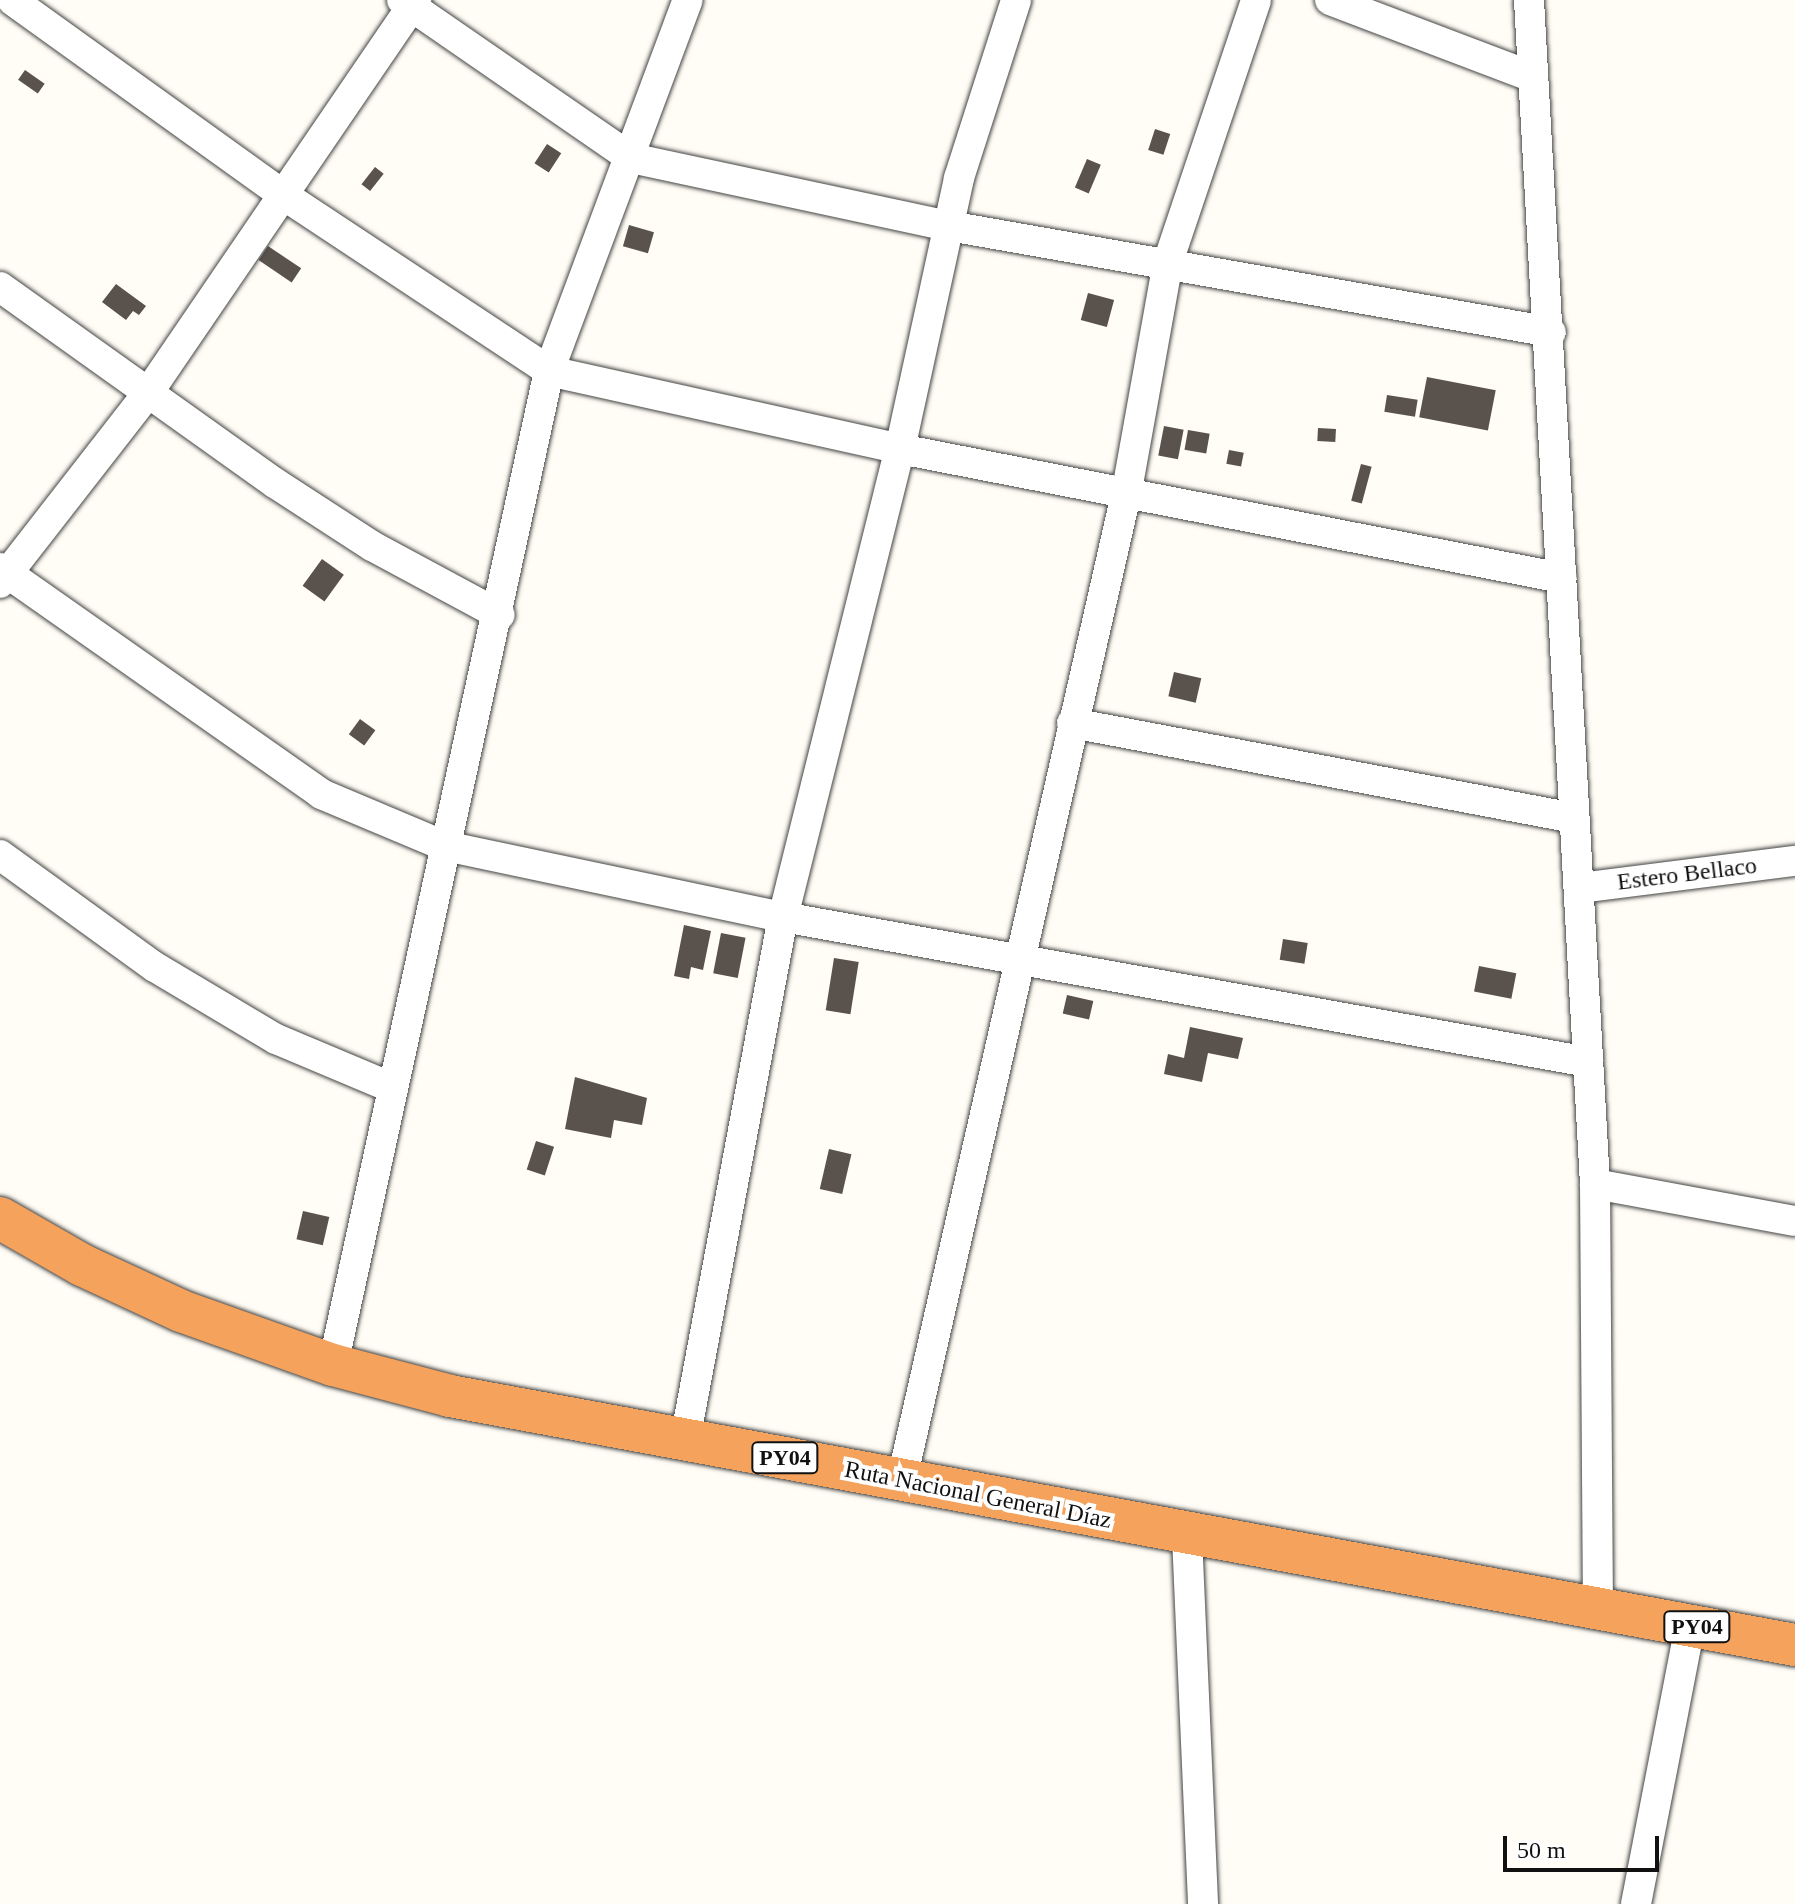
<!DOCTYPE html>
<meta charset="utf-8">
<style>
body{margin:0}
#map{position:relative;width:1795px;height:1904px;overflow:hidden;background:#fffdf5;font-family:Georgia,serif}
div>[style]{position:absolute}
.building>*{inset:0;background:#5a524d;transform-origin:0 0}
.roads{filter:drop-shadow(0 0 2px #444) drop-shadow(0 0 2px #444)}
.minor>*{height:30px;margin:-15px;padding:0 15px;transform-origin:15px;border-radius:15px;background:#fff}
.highway>*{height:42px;margin:-21px;padding:0 21px;transform-origin:21px;border-radius:21px;background:#f5a25d}
span{translate:-50% -50%;white-space:nowrap;text-align:center;line-height:1.15;-webkit-text-stroke:8px #fff;paint-order:stroke}
.shield-label span{padding:2px 6px;background:#fff;border:2px solid;border-radius:6px;-webkit-text-stroke-width:0}
.shield-label{font-size:22px;color:#111;font-weight:700}
.street-label{font-size:24px;color:#111}
.scale{position:absolute;left:1503px;top:1836px;width:156px;height:36px;box-sizing:border-box;border:4px solid #111;border-top:0;padding-left:10px;font-size:24px;line-height:28px;white-space:nowrap;color:#111;-webkit-text-stroke:6px #fff;paint-order:stroke}
</style>
<div id="map">
<div class="building">
<i style="left:25px;top:70px;width:24px;height:12px;rotate:35deg"></i>
<i style="left:1155px;top:129px;width:16px;height:22px;rotate:18deg"></i>
<i style="left:547px;top:144px;width:17px;height:23px;rotate:33deg"></i>
<i style="left:1087px;top:159px;width:15px;height:31px;rotate:23deg"></i>
<i style="left:375px;top:167px;width:11px;height:22px;rotate:38deg"></i>
<i style="left:629px;top:225px;width:26px;height:22px;rotate:16deg"></i>
<i style="left:268px;top:246px;width:40px;height:17px;rotate:34deg"></i>
<i style="clip-path:polygon(116px 284px,146px 306px,139px 315px,133px 311px,126px 320px,102px 302px)"></i>
<i style="left:1088px;top:293px;width:27px;height:28px;rotate:15deg"></i>
<i style="left:1427px;top:377px;width:70px;height:41px;rotate:11deg"></i>
<i style="left:1387px;top:395px;width:31px;height:17px;rotate:9deg"></i>
<i style="left:1164px;top:426px;width:20px;height:30px;rotate:11deg"></i>
<i style="left:1318px;top:428px;width:18px;height:13px;rotate:3deg"></i>
<i style="left:1188px;top:430px;width:22px;height:20px;rotate:10deg"></i>
<i style="left:1229px;top:450px;width:15px;height:14px;rotate:11deg"></i>
<i style="left:1361px;top:464px;width:11px;height:38px;rotate:15deg"></i>
<i style="left:322px;top:559px;width:27px;height:33px;rotate:36deg"></i>
<i style="left:1174px;top:672px;width:28px;height:25px;rotate:13deg"></i>
<i style="left:360px;top:719px;width:19px;height:19px;rotate:36deg"></i>
<i style="clip-path:polygon(684px 925px,711px 931px,703px 970px,691px 967px,689px 979px,674px 976px)"></i>
<i style="left:721px;top:933px;width:25px;height:41px;rotate:11deg"></i>
<i style="left:1283px;top:939px;width:25px;height:21px;rotate:9deg"></i>
<i style="left:834px;top:958px;width:25px;height:53px;rotate:9deg"></i>
<i style="left:1479px;top:966px;width:38px;height:26px;rotate:11deg"></i>
<i style="left:1067px;top:995px;width:27px;height:19px;rotate:13deg"></i>
<i style="clip-path:polygon(1190px 1027px,1243px 1038px,1238px 1059px,1208px 1053px,1202px 1082px,1164px 1074px,1168px 1054px,1184px 1058px)"></i>
<i style="clip-path:polygon(575px 1077px,647px 1098px,642px 1125px,614px 1120px,611px 1138px,565px 1129px)"></i>
<i style="left:536px;top:1141px;width:19px;height:30px;rotate:18deg"></i>
<i style="left:829px;top:1149px;width:23px;height:41px;rotate:13deg"></i>
<i style="left:303px;top:1211px;width:27px;height:29px;rotate:13deg"></i>
</div>
<div class="roads">
<div class="minor">
<i style="left:12px;top:0;width:336px;rotate:35.7deg"></i>
<i style="left:285px;top:196px;width:317px;rotate:33.5deg"></i>
<i style="left:549px;top:371px;width:360px;rotate:12.5deg"></i>
<i style="left:900px;top:449px;width:674px;rotate:11.03deg"></i>
<i style="left:402px;top:0;width:278px;rotate:34.6deg"></i>
<i style="left:631px;top:158px;width:325px;rotate:12.1deg"></i>
<i style="left:949px;top:226px;width:611px;rotate:9.99deg"></i>
<i style="left:1330px;top:0;width:217px;rotate:20.8deg"></i>
<i style="left:1529px;top:0;width:1186px;rotate:86.81deg"></i>
<i style="left:1595px;top:1184px;width:425px;rotate:89.6deg"></i>
<i style="left:0;top:287px;width:338px;rotate:35.5deg"></i>
<i style="left:275px;top:483px;width:116px;rotate:33deg"></i>
<i style="left:372px;top:546px;width:145px;rotate:28.3deg"></i>
<i style="left:0;top:568px;width:393px;rotate:35.1deg"></i>
<i style="left:321px;top:794px;width:134px;rotate:22.8deg"></i>
<i style="left:445px;top:846px;width:345px;rotate:11.9deg"></i>
<i style="left:783px;top:917px;width:818px;rotate:10.21deg"></i>
<i style="left:0;top:583px;width:241px;rotate:-52.1deg"></i>
<i style="left:148px;top:393px;width:476px;rotate:-55.7deg"></i>
<i style="left:1072px;top:723px;width:511px;rotate:10.72deg"></i>
<i style="left:0;top:855px;width:191px;rotate:35.9deg"></i>
<i style="left:155px;top:967px;width:141px;rotate:30.8deg"></i>
<i style="left:276px;top:1039px;width:124px;rotate:22.8deg"></i>
<i style="left:1580px;top:888px;width:217px;rotate:-7.2deg"></i>
<i style="left:1595px;top:1184px;width:203px;rotate:10.5deg"></i>
<i style="left:333px;top:1365px;width:1017px;rotate:-77.74deg"></i>
<i style="left:549px;top:371px;width:396px;rotate:-69.5deg"></i>
<i style="left:685px;top:1440px;width:532px;rotate:-79.39deg"></i>
<i style="left:783px;top:917px;width:482px;rotate:-76deg"></i>
<i style="left:900px;top:449px;width:277px;rotate:-77.7deg"></i>
<i style="left:959px;top:178px;width:187px;rotate:-72.2deg"></i>
<i style="left:902px;top:1479px;width:1014px;rotate:-77.18deg"></i>
<i style="left:1127px;top:490px;width:232px;rotate:-79.8deg"></i>
<i style="left:1168px;top:262px;width:276px;rotate:-71.4deg"></i>
<i style="left:1187px;top:1536px;width:368px;rotate:87.5deg"></i>
<i style="left:1636px;top:1904px;width:283px;rotate:-79deg"></i>
</div>
<div class="highway">
<i style="left:0;top:1218px;width:95px;rotate:29.8deg"></i>
<i style="left:82px;top:1265px;width:109px;rotate:24.9deg"></i>
<i style="left:181px;top:1311px;width:161px;rotate:19.6deg"></i>
<i style="left:333px;top:1365px;width:121px;rotate:14.8deg"></i>
<i style="left:450px;top:1396px;width:1368px;rotate:10.49deg"></i>
</div>
</div>
<div class="shield-label">
<span style="left:785px;top:1458px">PY04</span>
<span style="left:1697px;top:1627px">PY04</span>
</div>
<div class="street-label">
<span style="left:1687px;top:874px;rotate:-7deg">Estero Bellaco</span>
<span style="left:978px;top:1495px;rotate:11deg">Ruta Nacional General Díaz</span>
</div>
<div class="scale">50 m</div>
</div>
